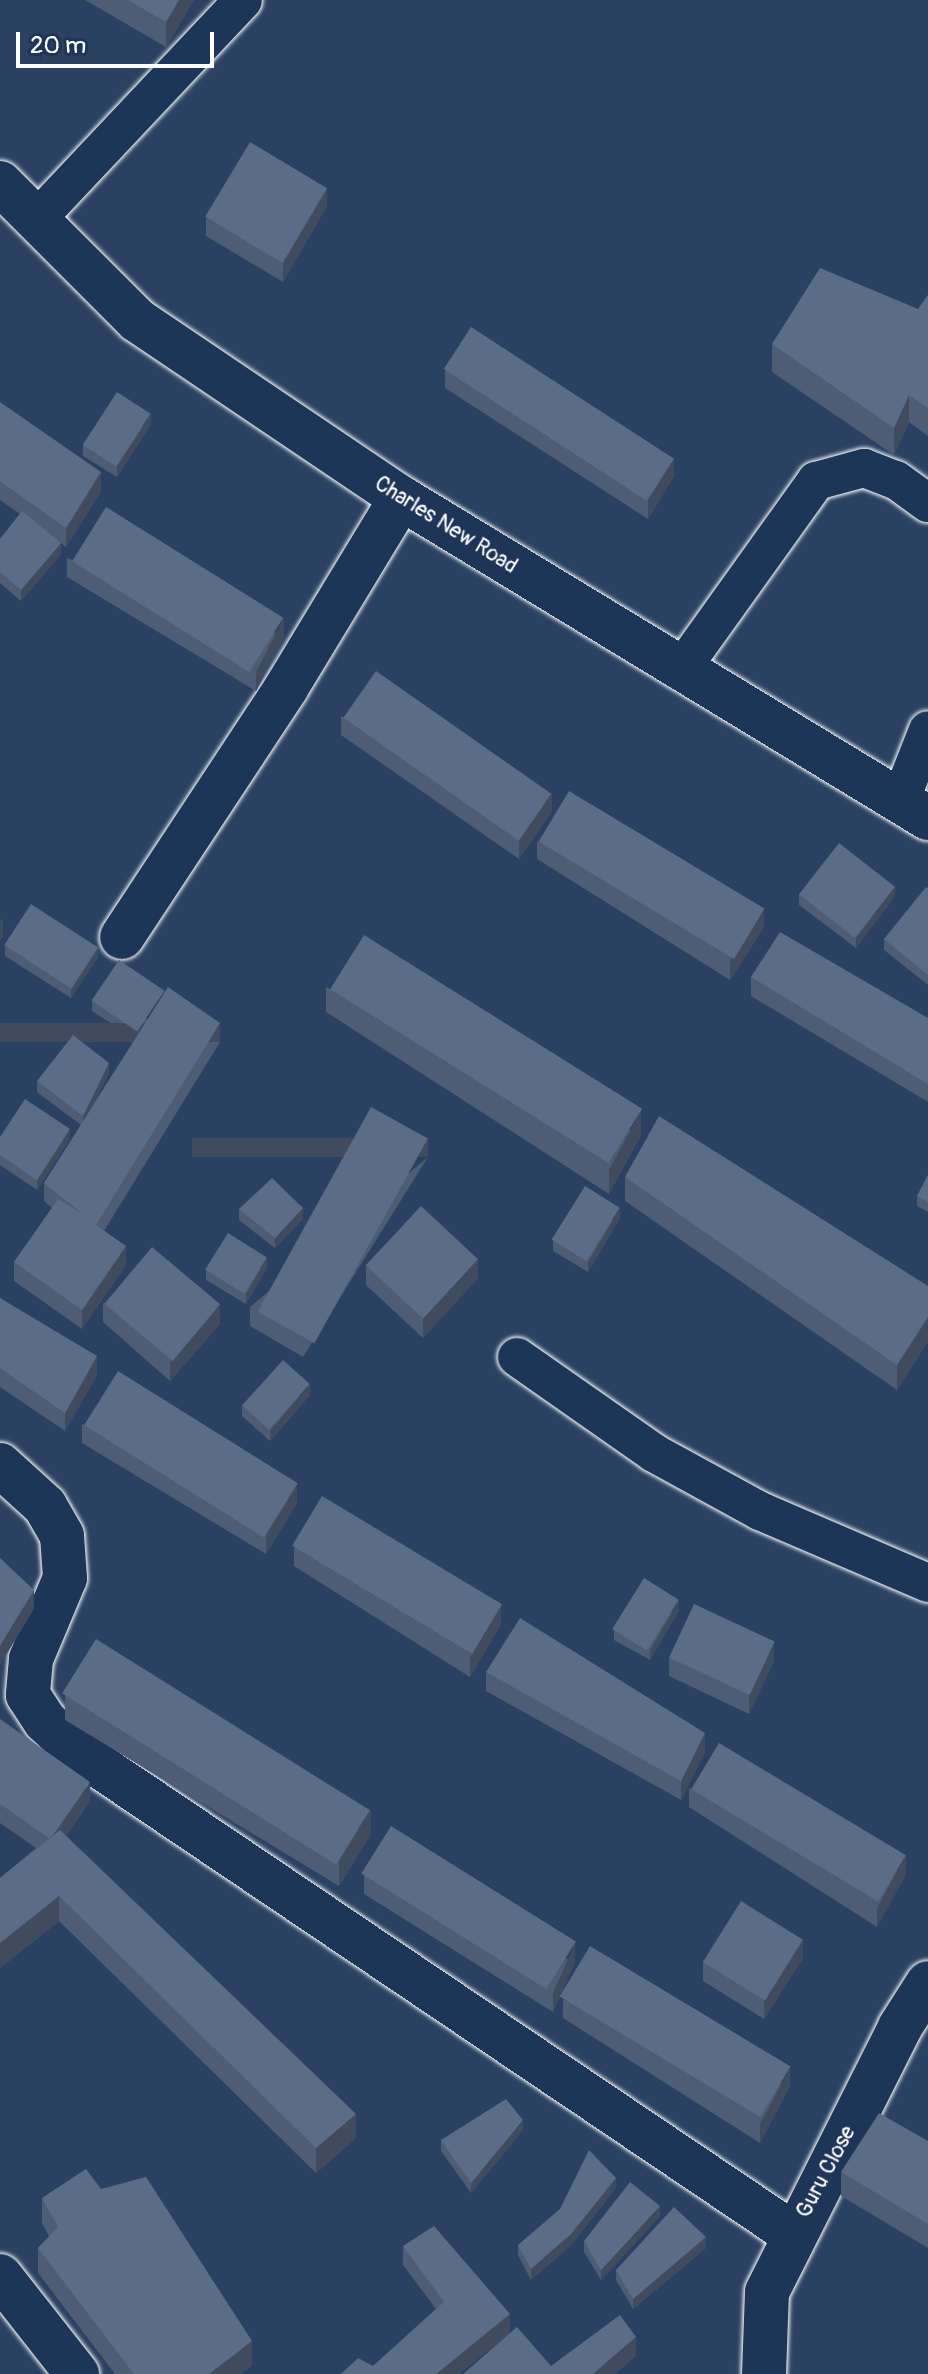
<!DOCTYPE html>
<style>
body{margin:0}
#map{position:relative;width:928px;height:2374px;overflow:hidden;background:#2a4161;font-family:Pangolin,sans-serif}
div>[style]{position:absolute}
.roads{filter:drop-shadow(0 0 2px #fff) drop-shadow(0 0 2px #fff)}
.service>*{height:38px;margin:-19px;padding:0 19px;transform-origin:19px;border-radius:19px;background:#1d3557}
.minor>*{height:44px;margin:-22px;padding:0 22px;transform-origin:22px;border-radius:22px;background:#1d3557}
.tertiary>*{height:44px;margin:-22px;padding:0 22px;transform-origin:22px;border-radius:22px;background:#1d3557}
.wall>*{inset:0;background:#4e5d73}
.shaded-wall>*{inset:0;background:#404c5e;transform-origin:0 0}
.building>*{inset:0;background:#5b6c86;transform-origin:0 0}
span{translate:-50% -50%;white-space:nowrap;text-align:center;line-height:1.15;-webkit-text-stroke:7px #1d3557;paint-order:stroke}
.street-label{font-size:22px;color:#fff}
.scale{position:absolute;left:16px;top:32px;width:198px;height:36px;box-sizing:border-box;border:4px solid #fff;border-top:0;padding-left:10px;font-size:24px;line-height:28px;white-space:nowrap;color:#fff;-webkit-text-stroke:6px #1d3557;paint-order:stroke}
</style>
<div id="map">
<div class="roads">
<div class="service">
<i style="left:35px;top:221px;width:303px;rotate:-46.7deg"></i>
<i style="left:680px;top:671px;width:234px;rotate:-54.4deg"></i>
<i style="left:816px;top:481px;width:50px;rotate:-15.2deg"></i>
<i style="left:864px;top:468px;width:34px;rotate:21deg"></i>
<i style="left:896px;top:480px;width:39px;rotate:36deg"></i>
<i style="left:900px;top:801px;width:76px;rotate:-68.5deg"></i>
<i style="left:517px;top:1357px;width:167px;rotate:35deg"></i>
<i style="left:654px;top:1453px;width:121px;rotate:28.7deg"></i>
<i style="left:760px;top:1511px;width:183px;rotate:23.2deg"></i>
</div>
<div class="minor">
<i style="left:122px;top:937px;width:298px;rotate:-56.6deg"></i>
<i style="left:286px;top:688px;width:222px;rotate:-58.8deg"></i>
<i style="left:0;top:1465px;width:61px;rotate:42.3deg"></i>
<i style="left:45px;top:1506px;width:34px;rotate:60deg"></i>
<i style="left:62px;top:1536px;width:42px;rotate:85.9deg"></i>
<i style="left:65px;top:1578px;width:88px;rotate:112.8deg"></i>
<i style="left:31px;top:1659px;width:36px;rotate:95deg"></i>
<i style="left:28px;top:1695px;width:31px;rotate:57deg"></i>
<i style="left:45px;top:1721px;width:44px;rotate:43.2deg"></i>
<i style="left:77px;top:1751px;width:864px;rotate:34deg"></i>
<i style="left:0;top:2276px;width:125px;rotate:51.8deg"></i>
<i style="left:764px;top:2374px;width:82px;rotate:-87.9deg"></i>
<i style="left:767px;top:2292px;width:297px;rotate:-63.3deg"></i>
<i style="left:900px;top:2027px;width:52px;rotate:-57.5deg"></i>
</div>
<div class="tertiary">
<i style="left:0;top:183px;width:194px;rotate:45deg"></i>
<i style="left:137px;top:320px;width:318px;rotate:34deg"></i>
<i style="left:401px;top:498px;width:617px;rotate:31.27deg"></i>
</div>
</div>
<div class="wall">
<i style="clip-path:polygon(85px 0,194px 0,166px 47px)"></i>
<i style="clip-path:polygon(327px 206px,283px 282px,206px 236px,206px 217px)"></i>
<i style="clip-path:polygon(928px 295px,928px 436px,909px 422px,894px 455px,772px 372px,772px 344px,918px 309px)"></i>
<i style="clip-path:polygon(445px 370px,674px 476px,648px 519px,445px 388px)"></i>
<i style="clip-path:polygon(0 402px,101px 491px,66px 547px,61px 543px,61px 554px,21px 601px,0 583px,0 539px,20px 514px,0 500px)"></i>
<i style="clip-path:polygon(151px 424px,117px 477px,83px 456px,83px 445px)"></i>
<i style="clip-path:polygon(67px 558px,284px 636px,256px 691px,67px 577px)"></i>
<i style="clip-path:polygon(341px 716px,552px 811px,519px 859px,341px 735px)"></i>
<i style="clip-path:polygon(537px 841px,764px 927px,730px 980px,537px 859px)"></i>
<i style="clip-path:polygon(928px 888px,928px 985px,884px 950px,884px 939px)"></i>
<i style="clip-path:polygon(799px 894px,895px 896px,856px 948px,799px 905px)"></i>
<i style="clip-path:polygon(5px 946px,98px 957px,71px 998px,5px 956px)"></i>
<i style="clip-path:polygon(751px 977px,928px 1018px,928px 1102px,751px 996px)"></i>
<i style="clip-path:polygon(326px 987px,641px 1135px,609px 1194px,326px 1012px)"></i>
<i style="clip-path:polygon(92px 1001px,220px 1042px,104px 1231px,126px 1265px,82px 1329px,14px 1281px,14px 1262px,52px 1208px,44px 1201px,44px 1183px,81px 1125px,37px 1092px,37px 1081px,109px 1073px,95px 1102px,135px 1039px,92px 1011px)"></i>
<i style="clip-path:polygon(0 1137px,70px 1139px,37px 1190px,0 1165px)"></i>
<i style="clip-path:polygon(428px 1157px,303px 1357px,250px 1326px,250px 1307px)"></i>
<i style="clip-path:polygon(928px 1175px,928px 1212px,917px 1206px,917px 1196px)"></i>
<i style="clip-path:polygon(625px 1177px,928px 1286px,928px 1341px,897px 1390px,625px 1201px)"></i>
<i style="clip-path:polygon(239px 1209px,303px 1219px,275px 1248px,239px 1220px)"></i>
<i style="clip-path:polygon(620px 1218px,588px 1272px,553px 1251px,553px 1240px)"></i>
<i style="clip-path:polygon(366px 1266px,478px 1278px,423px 1338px,366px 1285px)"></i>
<i style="clip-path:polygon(267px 1268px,246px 1304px,206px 1280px,206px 1270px)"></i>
<i style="clip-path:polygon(0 1298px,97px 1375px,65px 1431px,0 1387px)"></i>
<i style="clip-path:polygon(103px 1303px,220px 1324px,170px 1381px,103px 1322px)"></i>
<i style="clip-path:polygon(310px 1395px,270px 1441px,242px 1416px,242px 1405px)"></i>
<i style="clip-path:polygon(82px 1424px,297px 1503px,266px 1554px,82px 1443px)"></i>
<i style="clip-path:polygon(294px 1547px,501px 1624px,470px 1677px,294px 1566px)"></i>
<i style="clip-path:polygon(679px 1610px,650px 1660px,614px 1640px,614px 1630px)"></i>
<i style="clip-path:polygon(669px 1657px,774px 1661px,749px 1714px,669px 1676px)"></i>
<i style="clip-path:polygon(486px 1672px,705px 1752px,681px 1800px,486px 1691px)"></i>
<i style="clip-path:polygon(65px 1695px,371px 1834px,339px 1886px,65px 1720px)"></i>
<i style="clip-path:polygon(0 1719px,90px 1801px,66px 1836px,356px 2138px,316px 2173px,59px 1921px,0 1968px,0 1878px,36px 1848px,0 1823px)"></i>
<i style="clip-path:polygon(689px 1788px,906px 1874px,877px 1927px,689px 1807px)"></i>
<i style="clip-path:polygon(364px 1875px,575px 1962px,553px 2012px,364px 1894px)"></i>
<i style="clip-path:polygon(803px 1958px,764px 2019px,703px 1981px,703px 1962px)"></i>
<i style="clip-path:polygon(563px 1999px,790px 2086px,760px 2143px,563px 2018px)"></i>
<i style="clip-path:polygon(523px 2130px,471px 2193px,441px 2151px,441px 2140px)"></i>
<i style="clip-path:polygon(928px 2141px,928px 2248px,841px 2196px,841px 2172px)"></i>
<i style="clip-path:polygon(616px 2188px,571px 2245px,531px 2280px,518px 2255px,518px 2245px)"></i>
<i style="clip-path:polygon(101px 2189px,252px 2365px,241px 2374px,115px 2374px,38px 2273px,38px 2248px,49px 2236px,42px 2223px,42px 2198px)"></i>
<i style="clip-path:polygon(660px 2216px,601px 2280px,584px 2252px,584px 2241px)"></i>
<i style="clip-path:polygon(403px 2246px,510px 2333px,459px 2374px,341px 2374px,373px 2366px,436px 2309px,403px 2265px)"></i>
<i style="clip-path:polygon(706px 2248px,633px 2309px,616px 2280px,616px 2270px)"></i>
</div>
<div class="shaded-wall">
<i style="clip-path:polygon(179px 0,194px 0,166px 47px,166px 22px)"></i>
<i style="clip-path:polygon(327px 188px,327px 206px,283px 282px,283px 263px)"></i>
<i style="clip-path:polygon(909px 395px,909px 422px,894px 455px,894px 428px)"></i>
<i style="clip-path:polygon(151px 414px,151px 424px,117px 477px,117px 466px)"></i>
<i style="clip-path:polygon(674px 458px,674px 476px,648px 519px,648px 500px)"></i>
<i style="clip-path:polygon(101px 472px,101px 491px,66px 547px,66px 528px)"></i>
<i style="clip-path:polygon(61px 543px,61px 554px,21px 601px,21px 590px)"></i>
<i style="clip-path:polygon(284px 617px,284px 636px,256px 691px,256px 672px)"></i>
<i style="clip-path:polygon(552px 792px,552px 811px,519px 859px,519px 841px)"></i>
<i style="clip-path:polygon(895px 886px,895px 896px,856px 948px,856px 938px)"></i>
<i style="clip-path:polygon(764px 909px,764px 927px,730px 980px,730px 961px)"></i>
<i style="clip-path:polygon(3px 918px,3px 937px,0 941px,0 922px)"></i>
<i style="clip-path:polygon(98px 947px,98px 957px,71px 998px,71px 988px)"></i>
<i style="left:220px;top:1023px;width:19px;height:237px;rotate:90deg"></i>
<i style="clip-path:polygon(109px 1063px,109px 1073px,83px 1127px,83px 1116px)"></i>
<i style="clip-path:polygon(641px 1110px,641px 1135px,609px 1194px,609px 1170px)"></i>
<i style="clip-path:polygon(70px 1129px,70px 1139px,37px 1190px,37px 1180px)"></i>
<i style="left:428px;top:1138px;width:19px;height:236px;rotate:90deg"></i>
<i style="clip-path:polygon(303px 1208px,303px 1219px,275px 1248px,275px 1238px)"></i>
<i style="clip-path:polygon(620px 1208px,620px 1218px,588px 1272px,588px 1262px)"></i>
<i style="clip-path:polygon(126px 1246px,126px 1265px,82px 1329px,82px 1310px)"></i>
<i style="clip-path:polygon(267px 1257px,267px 1268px,246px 1304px,246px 1294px)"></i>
<i style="clip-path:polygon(478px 1259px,478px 1278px,423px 1338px,423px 1319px)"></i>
<i style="clip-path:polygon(220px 1305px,220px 1324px,170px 1381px,170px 1362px)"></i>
<i style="clip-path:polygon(928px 1317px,928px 1341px,897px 1390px,897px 1365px)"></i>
<i style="clip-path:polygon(97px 1356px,97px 1375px,65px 1431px,65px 1413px)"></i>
<i style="clip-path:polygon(310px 1384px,310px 1395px,270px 1441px,270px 1431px)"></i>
<i style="clip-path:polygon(297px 1484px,297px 1503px,266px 1554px,266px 1535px)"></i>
<i style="clip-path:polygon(34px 1590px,34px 1609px,0 1665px,0 1646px)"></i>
<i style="clip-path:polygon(679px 1600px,679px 1610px,650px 1660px,650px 1650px)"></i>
<i style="clip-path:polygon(501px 1605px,501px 1624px,470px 1677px,470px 1658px)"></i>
<i style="clip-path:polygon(774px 1642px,774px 1661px,749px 1714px,749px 1695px)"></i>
<i style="clip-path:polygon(705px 1733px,705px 1752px,681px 1800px,681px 1781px)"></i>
<i style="clip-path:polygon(90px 1782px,90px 1801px,50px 1858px,50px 1839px)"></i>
<i style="clip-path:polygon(371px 1809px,371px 1834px,339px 1886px,339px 1861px)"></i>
<i style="clip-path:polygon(906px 1855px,906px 1874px,877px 1927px,877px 1908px)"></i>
<i style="clip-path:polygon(59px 1896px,59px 1921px,0 1968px,0 1943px)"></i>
<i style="clip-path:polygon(803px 1939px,803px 1958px,764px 2019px,764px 2000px)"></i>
<i style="clip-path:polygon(575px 1943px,575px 1962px,553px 2012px,553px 1993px)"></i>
<i style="clip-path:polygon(790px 2068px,790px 2086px,760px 2143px,760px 2124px)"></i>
<i style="clip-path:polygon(356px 2114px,356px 2138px,316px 2173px,316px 2148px)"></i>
<i style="clip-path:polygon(523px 2120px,523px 2130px,471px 2193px,471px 2183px)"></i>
<i style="clip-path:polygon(616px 2178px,616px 2188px,571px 2245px,531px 2280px,531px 2269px)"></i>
<i style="clip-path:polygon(660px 2206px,660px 2216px,601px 2280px,601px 2270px)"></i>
<i style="clip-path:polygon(706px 2237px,706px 2248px,633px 2309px,633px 2299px)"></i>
<i style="clip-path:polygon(510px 2314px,510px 2333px,459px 2374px,436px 2374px)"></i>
<i style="clip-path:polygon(636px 2337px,636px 2356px,615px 2374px,593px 2374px)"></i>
<i style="clip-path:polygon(252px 2341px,252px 2365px,241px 2374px,209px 2374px)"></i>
</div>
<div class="building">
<i style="clip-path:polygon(128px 0,179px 0,166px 22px)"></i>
<i style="left:250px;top:142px;width:90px;height:87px;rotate:31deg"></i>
<i style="clip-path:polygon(820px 268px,918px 309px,928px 295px,928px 408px,909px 395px,894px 428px,772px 344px)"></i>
<i style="left:471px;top:327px;width:242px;height:50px;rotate:33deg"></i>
<i style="left:117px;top:392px;width:40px;height:63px;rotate:33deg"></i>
<i style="clip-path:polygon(0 402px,101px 472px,66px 528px,0 481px)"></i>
<i style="left:106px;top:507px;width:209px;height:64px;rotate:32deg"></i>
<i style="clip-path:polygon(22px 511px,61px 543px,21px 590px,0 572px,0 539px)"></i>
<i style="left:376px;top:671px;width:214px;height:57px;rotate:35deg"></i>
<i style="left:569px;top:791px;width:228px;height:59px;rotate:31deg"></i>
<i style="left:839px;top:843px;width:71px;height:65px;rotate:38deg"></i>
<i style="clip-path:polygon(926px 887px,928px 888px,928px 975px,884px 939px)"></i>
<i style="left:31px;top:904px;width:80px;height:49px;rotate:33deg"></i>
<i style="clip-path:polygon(780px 932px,928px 1018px,928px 1084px,751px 977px)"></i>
<i style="left:364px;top:935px;width:328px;height:64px;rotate:32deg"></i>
<i style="left:119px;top:960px;width:55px;height:49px;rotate:34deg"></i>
<i style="clip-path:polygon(168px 987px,220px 1023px,96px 1225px,126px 1246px,82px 1310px,14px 1262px,58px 1199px,83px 1214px,44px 1183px)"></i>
<i style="clip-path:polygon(73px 1035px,109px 1063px,83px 1116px,37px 1081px)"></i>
<i style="clip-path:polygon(25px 1099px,70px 1129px,37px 1180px,0 1155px,0 1137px)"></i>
<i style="left:371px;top:1107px;width:65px;height:234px;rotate:29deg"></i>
<i style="clip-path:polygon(659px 1116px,928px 1286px,928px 1317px,897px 1365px,625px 1177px)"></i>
<i style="clip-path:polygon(928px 1175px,928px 1202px,917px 1196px)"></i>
<i style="clip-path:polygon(272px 1178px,303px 1208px,275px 1238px,239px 1209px)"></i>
<i style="left:585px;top:1186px;width:41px;height:63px;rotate:32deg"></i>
<i style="left:421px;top:1206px;width:78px;height:81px;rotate:43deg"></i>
<i style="left:228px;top:1233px;width:46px;height:43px;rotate:32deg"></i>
<i style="left:152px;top:1247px;width:89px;height:74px;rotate:40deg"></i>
<i style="clip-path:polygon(0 1298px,97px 1356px,65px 1413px,0 1368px)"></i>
<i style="left:283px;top:1360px;width:36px;height:61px;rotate:42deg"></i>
<i style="left:118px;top:1371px;width:212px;height:64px;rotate:32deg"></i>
<i style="left:322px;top:1496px;width:210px;height:58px;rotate:31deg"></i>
<i style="clip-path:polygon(0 1558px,34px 1590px,0 1646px)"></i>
<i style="left:644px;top:1578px;width:41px;height:60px;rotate:32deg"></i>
<i style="left:694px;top:1604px;width:89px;height:59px;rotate:25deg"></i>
<i style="clip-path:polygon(520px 1618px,705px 1733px,681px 1781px,486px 1672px)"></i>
<i style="left:96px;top:1639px;width:323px;height:64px;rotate:32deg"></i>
<i style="clip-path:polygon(0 1719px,90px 1782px,54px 1834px,49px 1838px,0 1804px)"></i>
<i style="left:719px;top:1743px;width:218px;height:54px;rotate:31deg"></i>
<i style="left:391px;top:1826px;width:218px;height:56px;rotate:32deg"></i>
<i style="clip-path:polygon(60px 1830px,356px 2114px,316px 2148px,59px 1896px,0 1943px,0 1878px)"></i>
<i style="left:741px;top:1901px;width:73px;height:72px;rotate:32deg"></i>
<i style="left:590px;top:1946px;width:234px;height:59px;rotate:31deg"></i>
<i style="clip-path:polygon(506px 2099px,523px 2120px,471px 2183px,441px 2140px)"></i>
<i style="clip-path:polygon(879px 2113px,928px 2141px,928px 2224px,841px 2172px)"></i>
<i style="clip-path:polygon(589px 2150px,616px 2178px,571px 2234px,531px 2269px,518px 2245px,560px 2209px)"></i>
<i style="clip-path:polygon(86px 2169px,101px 2189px,146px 2177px,252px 2341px,209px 2374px,134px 2374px,38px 2248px,58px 2227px,42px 2198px)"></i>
<i style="clip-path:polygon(630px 2182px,660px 2206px,601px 2270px,584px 2241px)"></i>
<i style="clip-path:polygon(674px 2207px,706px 2237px,633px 2299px,616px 2270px)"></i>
<i style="clip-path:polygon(434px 2226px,510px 2314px,436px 2374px,341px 2374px,358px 2358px,373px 2366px,444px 2302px,403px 2246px)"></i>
<i style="clip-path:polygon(620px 2315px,636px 2337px,593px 2374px,463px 2374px,517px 2327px,551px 2366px)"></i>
</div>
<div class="street-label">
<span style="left:446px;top:525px;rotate:32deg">Charles New Road</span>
<span style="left:826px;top:2172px;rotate:-62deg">Guru Close</span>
</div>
<div class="scale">20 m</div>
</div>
